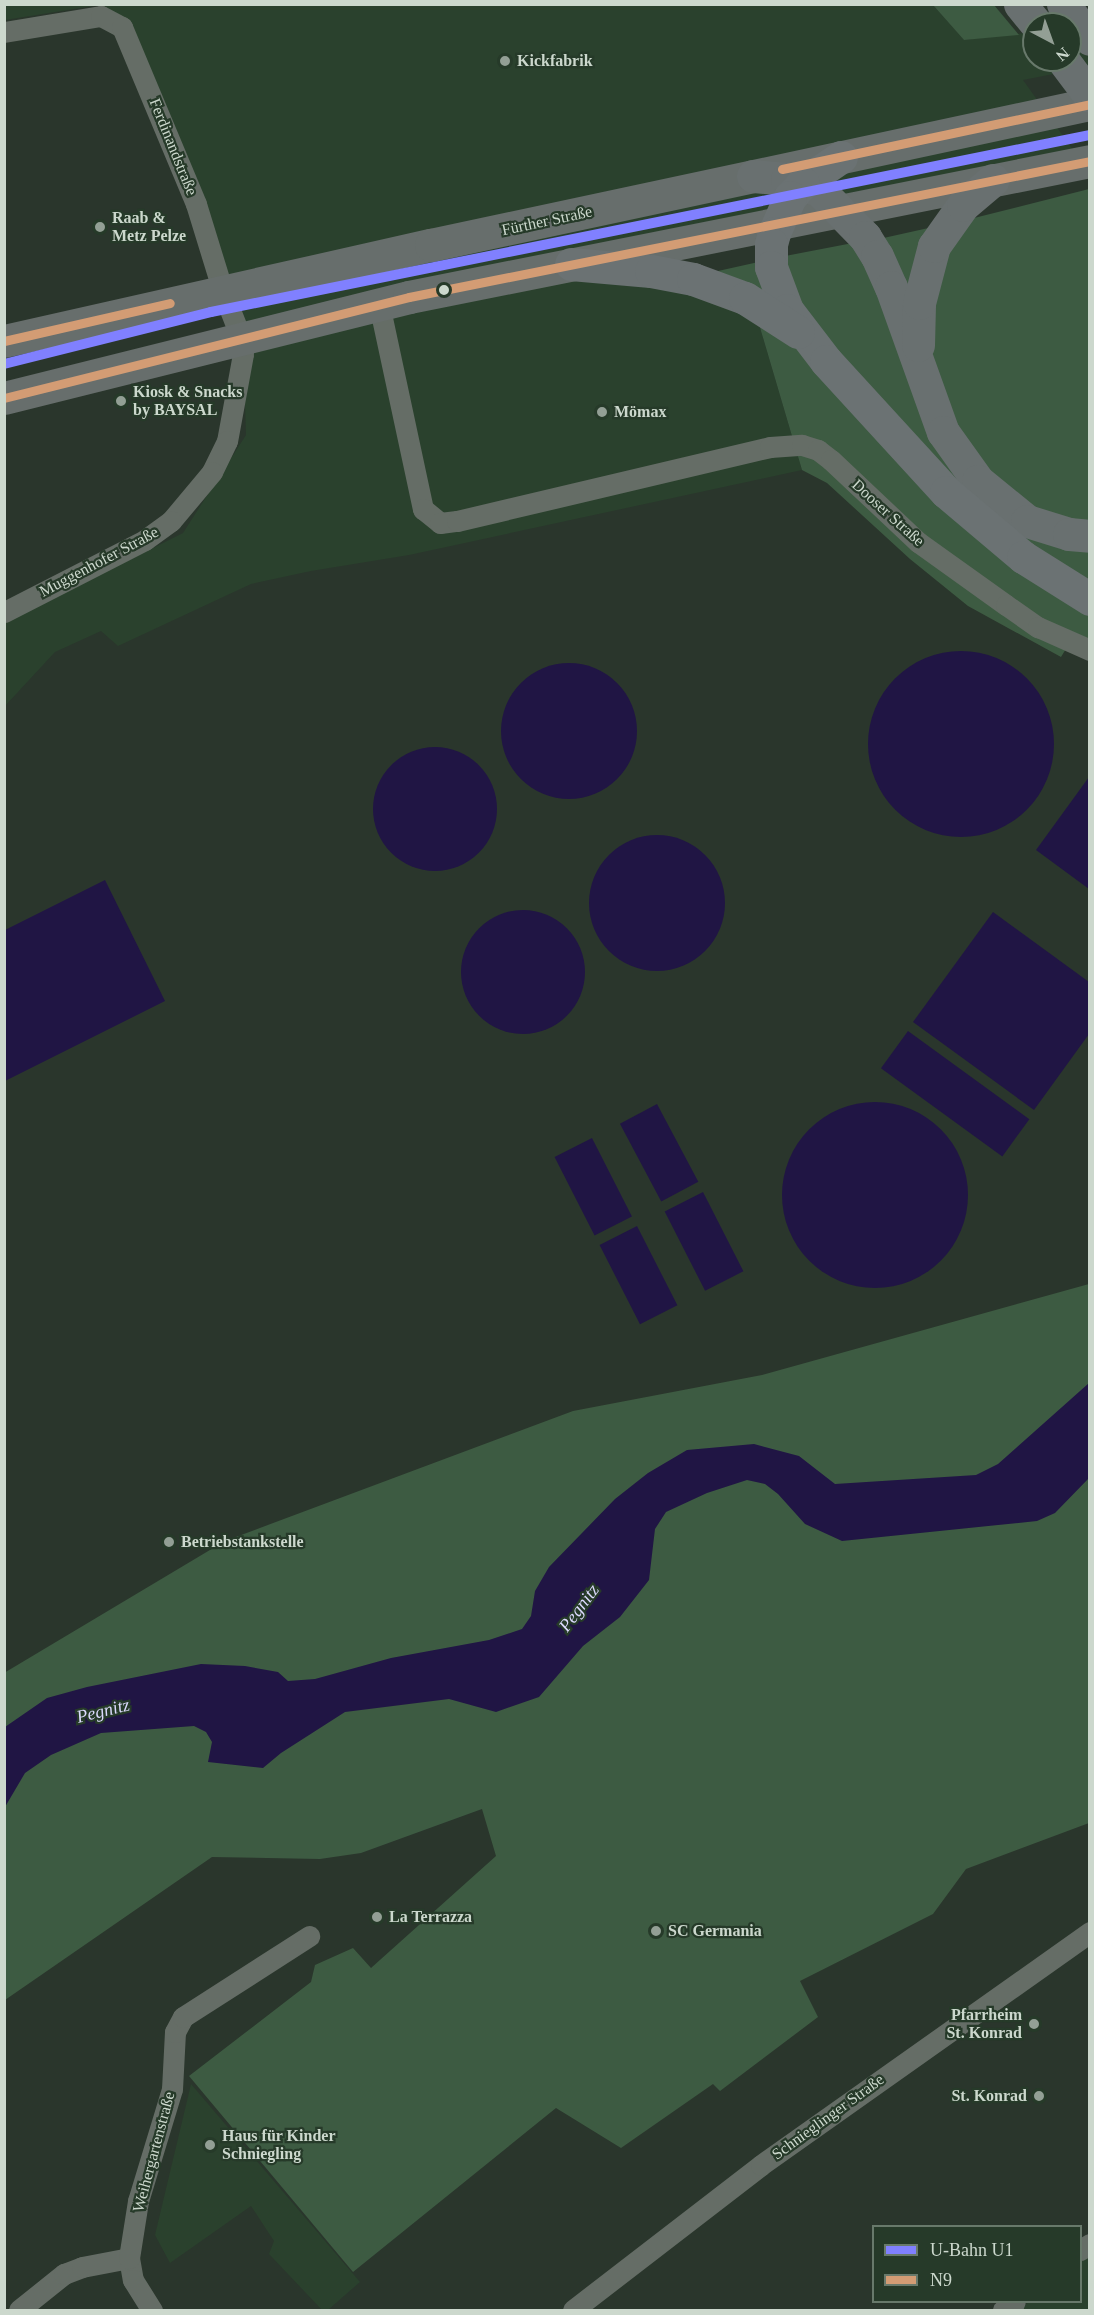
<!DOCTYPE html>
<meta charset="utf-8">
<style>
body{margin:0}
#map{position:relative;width:1094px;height:2315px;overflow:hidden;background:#2a362c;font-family:"Times New Roman",serif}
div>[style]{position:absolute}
.built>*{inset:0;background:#2a412d}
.green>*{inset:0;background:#3d5b42}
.water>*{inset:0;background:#201544;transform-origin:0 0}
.round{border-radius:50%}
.minor>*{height:21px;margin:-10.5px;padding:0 10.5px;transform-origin:10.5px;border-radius:10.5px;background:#656d66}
.primary>*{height:33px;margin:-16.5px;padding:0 16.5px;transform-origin:16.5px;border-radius:16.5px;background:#676e6c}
.trunk>*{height:33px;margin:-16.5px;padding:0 16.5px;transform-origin:16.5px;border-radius:16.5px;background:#697070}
.motorway>*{height:33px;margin:-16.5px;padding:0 16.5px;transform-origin:16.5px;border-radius:16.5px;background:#6b7273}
.bus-1>*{height:9px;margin:-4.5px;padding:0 4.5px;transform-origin:4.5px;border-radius:4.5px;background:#d39c74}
.metro-1>*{height:10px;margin:-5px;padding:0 5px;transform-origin:5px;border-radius:5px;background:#8080ff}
.dots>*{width:16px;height:16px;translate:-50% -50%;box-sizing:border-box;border:3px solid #263a29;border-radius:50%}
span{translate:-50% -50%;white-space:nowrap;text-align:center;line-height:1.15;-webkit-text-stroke:4.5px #263a29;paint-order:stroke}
.poi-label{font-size:16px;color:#ccd8cd;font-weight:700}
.left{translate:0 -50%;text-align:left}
.right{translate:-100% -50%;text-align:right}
.street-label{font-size:16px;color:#ccd8cd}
.water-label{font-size:18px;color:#dcdafd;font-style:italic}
.frame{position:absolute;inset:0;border:6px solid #ccd8cd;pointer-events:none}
.legend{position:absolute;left:872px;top:2225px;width:210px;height:78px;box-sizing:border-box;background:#263a29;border:2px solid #68796b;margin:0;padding:8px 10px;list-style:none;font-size:18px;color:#ccd8cd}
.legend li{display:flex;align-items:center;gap:12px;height:30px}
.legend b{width:30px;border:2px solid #68796b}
.north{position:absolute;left:1022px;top:12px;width:60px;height:60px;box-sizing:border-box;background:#263a29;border:2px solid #68796b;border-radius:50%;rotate:139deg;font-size:16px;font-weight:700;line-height:24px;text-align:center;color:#ccd8cd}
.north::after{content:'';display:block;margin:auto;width:21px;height:27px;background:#939f95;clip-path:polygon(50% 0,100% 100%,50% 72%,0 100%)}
</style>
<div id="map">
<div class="built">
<i style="clip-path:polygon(5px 4px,99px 4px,99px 5px,5px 20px)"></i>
<i style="clip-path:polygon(102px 5px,933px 5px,964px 40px,1034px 32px,1034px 60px,1070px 60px,1070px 26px,1089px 22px,1089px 67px,1023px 80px,1076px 154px,670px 237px,668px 283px,756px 314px,802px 470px,409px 555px,311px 571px,251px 584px,118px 646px,101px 631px,55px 652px,5px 706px,5px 622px,183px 533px,246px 435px,242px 310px)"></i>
<i style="clip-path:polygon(191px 2084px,360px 2282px,328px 2310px,322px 2310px,269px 2254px,274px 2241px,251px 2206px,170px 2263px,155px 2235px)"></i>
<i style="clip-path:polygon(1089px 2255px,1089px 2310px,1018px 2310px,1029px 2302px,1080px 2302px,1081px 2262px)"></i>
</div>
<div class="green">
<i style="clip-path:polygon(933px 5px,994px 5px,1019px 35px,964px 40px)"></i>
<i style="clip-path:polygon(1089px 189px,1089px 524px,1027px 505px,988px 474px,936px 392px,928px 311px,958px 222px)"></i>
<i style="clip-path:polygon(933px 227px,910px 301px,879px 239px)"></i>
<i style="clip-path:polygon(858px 242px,939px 446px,1089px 542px,1089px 588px,984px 514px,801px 314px,780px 257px)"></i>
<i style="clip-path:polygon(763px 261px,775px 304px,709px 273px)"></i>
<i style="clip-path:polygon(756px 314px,775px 327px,1089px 609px,1089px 640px,1075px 634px,1061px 657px,968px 606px,910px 559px,827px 483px,802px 470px)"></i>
<i style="clip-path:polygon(1089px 1284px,1089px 1823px,966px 1869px,933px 1914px,800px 1981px,818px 2017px,720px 2091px,713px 2084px,621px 2148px,556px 2108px,353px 2272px,189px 2076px,311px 1982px,315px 1965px,353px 1948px,371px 1968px,496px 1856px,482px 1809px,361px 1853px,320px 1859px,212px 1857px,5px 2000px,4px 1673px,225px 1541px,573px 1411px,762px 1375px)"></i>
</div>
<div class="water">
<i class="round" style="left:868px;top:651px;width:186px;height:186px"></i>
<i class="round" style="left:501px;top:663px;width:136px;height:136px"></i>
<i class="round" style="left:373px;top:747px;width:124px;height:124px"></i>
<i style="clip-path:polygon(1089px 777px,1089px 889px,1036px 850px)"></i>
<i class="round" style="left:589px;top:835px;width:136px;height:136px"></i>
<i style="clip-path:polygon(105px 880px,165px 1001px,5px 1081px,5px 930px)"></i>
<i class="round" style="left:461px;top:910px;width:124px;height:124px"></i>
<i style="clip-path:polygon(993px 912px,1089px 982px,1089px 1034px,1034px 1110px,913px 1022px)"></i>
<i style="left:908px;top:1031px;width:150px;height:46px;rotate:36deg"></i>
<i class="round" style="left:782px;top:1102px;width:186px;height:186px"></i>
<i style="left:657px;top:1104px;width:88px;height:42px;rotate:62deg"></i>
<i style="left:592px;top:1138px;width:88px;height:42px;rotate:63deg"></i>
<i style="left:703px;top:1192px;width:89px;height:43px;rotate:63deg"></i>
<i style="left:637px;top:1226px;width:89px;height:42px;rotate:63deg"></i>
<i style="clip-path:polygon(1089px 1383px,1089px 1478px,1055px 1513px,1037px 1521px,842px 1541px,805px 1524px,778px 1494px,765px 1484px,747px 1480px,707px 1493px,666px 1512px,655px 1529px,649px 1580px,620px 1617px,583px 1646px,539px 1697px,496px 1712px,449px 1699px,345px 1712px,281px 1753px,263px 1768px,208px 1762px,212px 1742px,206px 1732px,194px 1726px,101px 1733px,51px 1755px,25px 1773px,5px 1807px,5px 1727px,47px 1698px,87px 1687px,201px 1664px,245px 1666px,278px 1672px,288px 1681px,315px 1679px,391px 1658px,489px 1640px,522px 1629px,531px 1616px,535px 1591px,549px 1567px,615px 1499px,648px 1473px,687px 1450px,754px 1444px,799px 1456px,835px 1484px,976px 1475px,998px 1464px)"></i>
</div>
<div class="minor">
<i style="left:4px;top:32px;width:98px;rotate:-9.4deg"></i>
<i style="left:101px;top:16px;width:24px;rotate:28deg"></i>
<i style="left:122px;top:27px;width:192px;rotate:67.3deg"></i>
<i style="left:196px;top:204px;width:92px;rotate:72.9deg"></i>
<i style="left:223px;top:292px;width:49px;rotate:68.6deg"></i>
<i style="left:241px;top:338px;width:16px;rotate:83deg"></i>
<i style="left:243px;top:354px;width:88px;rotate:100.4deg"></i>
<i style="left:227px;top:441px;width:34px;rotate:116deg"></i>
<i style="left:212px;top:472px;width:64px;rotate:129.9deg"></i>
<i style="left:171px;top:521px;width:32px;rotate:144deg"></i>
<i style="left:145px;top:540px;width:158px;rotate:152.9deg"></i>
<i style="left:379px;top:304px;width:210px;rotate:77.9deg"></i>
<i style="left:423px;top:509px;width:22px;rotate:39deg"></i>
<i style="left:440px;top:523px;width:17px;rotate:-7deg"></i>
<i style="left:457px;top:521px;width:322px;rotate:-13.3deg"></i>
<i style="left:770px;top:447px;width:32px;rotate:-4deg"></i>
<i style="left:802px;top:445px;width:17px;rotate:17deg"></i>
<i style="left:818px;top:450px;width:16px;rotate:38deg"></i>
<i style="left:831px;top:460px;width:120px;rotate:43.3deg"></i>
<i style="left:918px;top:542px;width:108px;rotate:35.6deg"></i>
<i style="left:1006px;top:605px;width:39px;rotate:35deg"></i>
<i style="left:1038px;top:627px;width:57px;rotate:23.9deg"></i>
<i style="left:1080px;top:2250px;width:12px;rotate:-31deg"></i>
<i style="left:129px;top:2258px;width:22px;rotate:80deg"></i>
<i style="left:133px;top:2280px;width:36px;rotate:58deg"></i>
<i style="left:19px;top:2310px;width:58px;rotate:-38.7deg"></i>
<i style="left:64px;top:2274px;width:19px;rotate:-21deg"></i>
<i style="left:82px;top:2267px;width:48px;rotate:-10.8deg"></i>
<i style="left:129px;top:2258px;width:58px;rotate:-81deg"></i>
<i style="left:138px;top:2201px;width:117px;rotate:-73.1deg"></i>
<i style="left:172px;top:2089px;width:57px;rotate:-87deg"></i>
<i style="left:175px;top:2032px;width:17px;rotate:-62deg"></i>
<i style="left:183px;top:2017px;width:150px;rotate:-32.7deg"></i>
<i style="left:573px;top:2310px;width:237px;rotate:-37.6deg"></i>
<i style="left:761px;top:2165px;width:403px;rotate:-35.3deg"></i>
<i style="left:1003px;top:2310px;width:14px;rotate:-34deg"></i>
</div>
<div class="primary">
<i style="left:4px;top:341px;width:438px;rotate:-12.7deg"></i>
<i style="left:431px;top:245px;width:674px;rotate:-12.08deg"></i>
<i style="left:4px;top:398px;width:417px;rotate:-14deg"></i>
<i style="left:409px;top:297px;width:694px;rotate:-11.29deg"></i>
</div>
<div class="trunk">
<i style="left:1020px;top:4px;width:26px;rotate:51deg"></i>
<i style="left:1063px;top:4px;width:44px;rotate:52.4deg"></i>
<i style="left:1063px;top:60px;width:45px;rotate:53.1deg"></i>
<i style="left:753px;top:176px;width:34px;rotate:5deg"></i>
<i style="left:787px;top:179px;width:34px;rotate:19deg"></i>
<i style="left:819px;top:190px;width:66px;rotate:45.6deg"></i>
<i style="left:865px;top:237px;width:22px;rotate:58deg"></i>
<i style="left:877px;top:256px;width:34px;rotate:66deg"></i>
<i style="left:891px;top:287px;width:154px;rotate:70.3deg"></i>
<i style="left:943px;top:432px;width:60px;rotate:54.5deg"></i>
<i style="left:978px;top:481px;width:63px;rotate:39.2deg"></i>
<i style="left:1027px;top:521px;width:44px;rotate:17.2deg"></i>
<i style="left:1069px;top:534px;width:21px;rotate:5deg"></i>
<i style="left:918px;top:345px;width:42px;rotate:-88.6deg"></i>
<i style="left:919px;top:303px;width:59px;rotate:-75.3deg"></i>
<i style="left:934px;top:246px;width:50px;rotate:-54.7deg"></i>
<i style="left:963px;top:205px;width:39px;rotate:-40deg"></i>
</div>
<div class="motorway">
<i style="left:841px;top:157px;width:46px;rotate:145.6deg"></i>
<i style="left:803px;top:183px;width:19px;rotate:133deg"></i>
<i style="left:790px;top:197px;width:39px;rotate:114deg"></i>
<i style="left:774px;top:233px;width:11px;rotate:105deg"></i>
<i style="left:771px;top:244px;width:23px;rotate:90deg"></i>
<i style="left:771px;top:267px;width:46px;rotate:69.6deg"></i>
<i style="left:787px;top:310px;width:64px;rotate:52.6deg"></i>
<i style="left:826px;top:361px;width:178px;rotate:47.5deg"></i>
<i style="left:946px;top:492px;width:101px;rotate:40.2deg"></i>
<i style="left:1023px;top:557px;width:79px;rotate:32.1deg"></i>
<i style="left:571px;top:264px;width:80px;rotate:5deg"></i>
<i style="left:651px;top:271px;width:43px;rotate:10.8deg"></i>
<i style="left:693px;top:279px;width:55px;rotate:20.1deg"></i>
<i style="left:745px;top:298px;width:63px;rotate:32.7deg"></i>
</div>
<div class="bus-1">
<i style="left:782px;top:169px;width:315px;rotate:-11.9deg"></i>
<i style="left:4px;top:341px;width:170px;rotate:-12.9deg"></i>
<i style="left:4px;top:398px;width:417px;rotate:-14deg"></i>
<i style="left:409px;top:297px;width:694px;rotate:-11.29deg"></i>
</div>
<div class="metro-1">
<i style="left:4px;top:364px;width:213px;rotate:-14.1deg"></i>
<i style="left:211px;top:312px;width:897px;rotate:-11.39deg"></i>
</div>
<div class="dots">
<i style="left:505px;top:61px;background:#939f95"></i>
<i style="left:100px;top:227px;background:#939f95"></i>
<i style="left:444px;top:290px;background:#ccd8cd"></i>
<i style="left:121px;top:401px;background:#939f95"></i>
<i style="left:602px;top:412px;background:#939f95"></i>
<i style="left:169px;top:1542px;background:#939f95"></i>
<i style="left:377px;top:1917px;background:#939f95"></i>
<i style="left:656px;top:1931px;background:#939f95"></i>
<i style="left:1034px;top:2024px;background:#939f95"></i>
<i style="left:1039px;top:2096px;background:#939f95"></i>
<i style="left:210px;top:2145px;background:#939f95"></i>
</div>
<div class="poi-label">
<span class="left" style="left:517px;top:61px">Kickfabrik</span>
<span class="left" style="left:112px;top:227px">Raab &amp;<br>Metz Pelze</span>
<span class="left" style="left:133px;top:401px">Kiosk &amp; Snacks<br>by BAYSAL</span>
<span class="left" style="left:614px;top:412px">Mömax</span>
<span class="left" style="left:181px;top:1542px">Betriebstankstelle</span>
<span class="left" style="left:389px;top:1917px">La Terrazza</span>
<span class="left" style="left:668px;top:1931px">SC Germania</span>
<span class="right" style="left:1022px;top:2024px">Pfarrheim<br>St. Konrad</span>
<span class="right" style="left:1027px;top:2096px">St. Konrad</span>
<span class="left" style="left:222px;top:2145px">Haus für Kinder<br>Schniegling</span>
</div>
<div class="street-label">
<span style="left:173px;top:147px;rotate:68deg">Ferdinandstraße</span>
<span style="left:547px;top:221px;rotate:-12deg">Fürther Straße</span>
<span style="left:888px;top:513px;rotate:42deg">Dooser Straße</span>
<span style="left:99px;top:562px;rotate:-28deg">Muggenhofer Straße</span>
<span style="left:828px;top:2117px;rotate:-36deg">Schnieglinger Straße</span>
<span style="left:154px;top:2152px;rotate:-75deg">Weihergartenstraße</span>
</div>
<div class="water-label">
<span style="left:579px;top:1608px;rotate:-53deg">Pegnitz</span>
<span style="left:103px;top:1711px;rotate:-14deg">Pegnitz</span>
</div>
<div class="frame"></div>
<ul class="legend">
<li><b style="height:8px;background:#8080ff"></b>U-Bahn U1</li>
<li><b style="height:8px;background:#d39c74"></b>N9</li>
</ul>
<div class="north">N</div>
</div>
